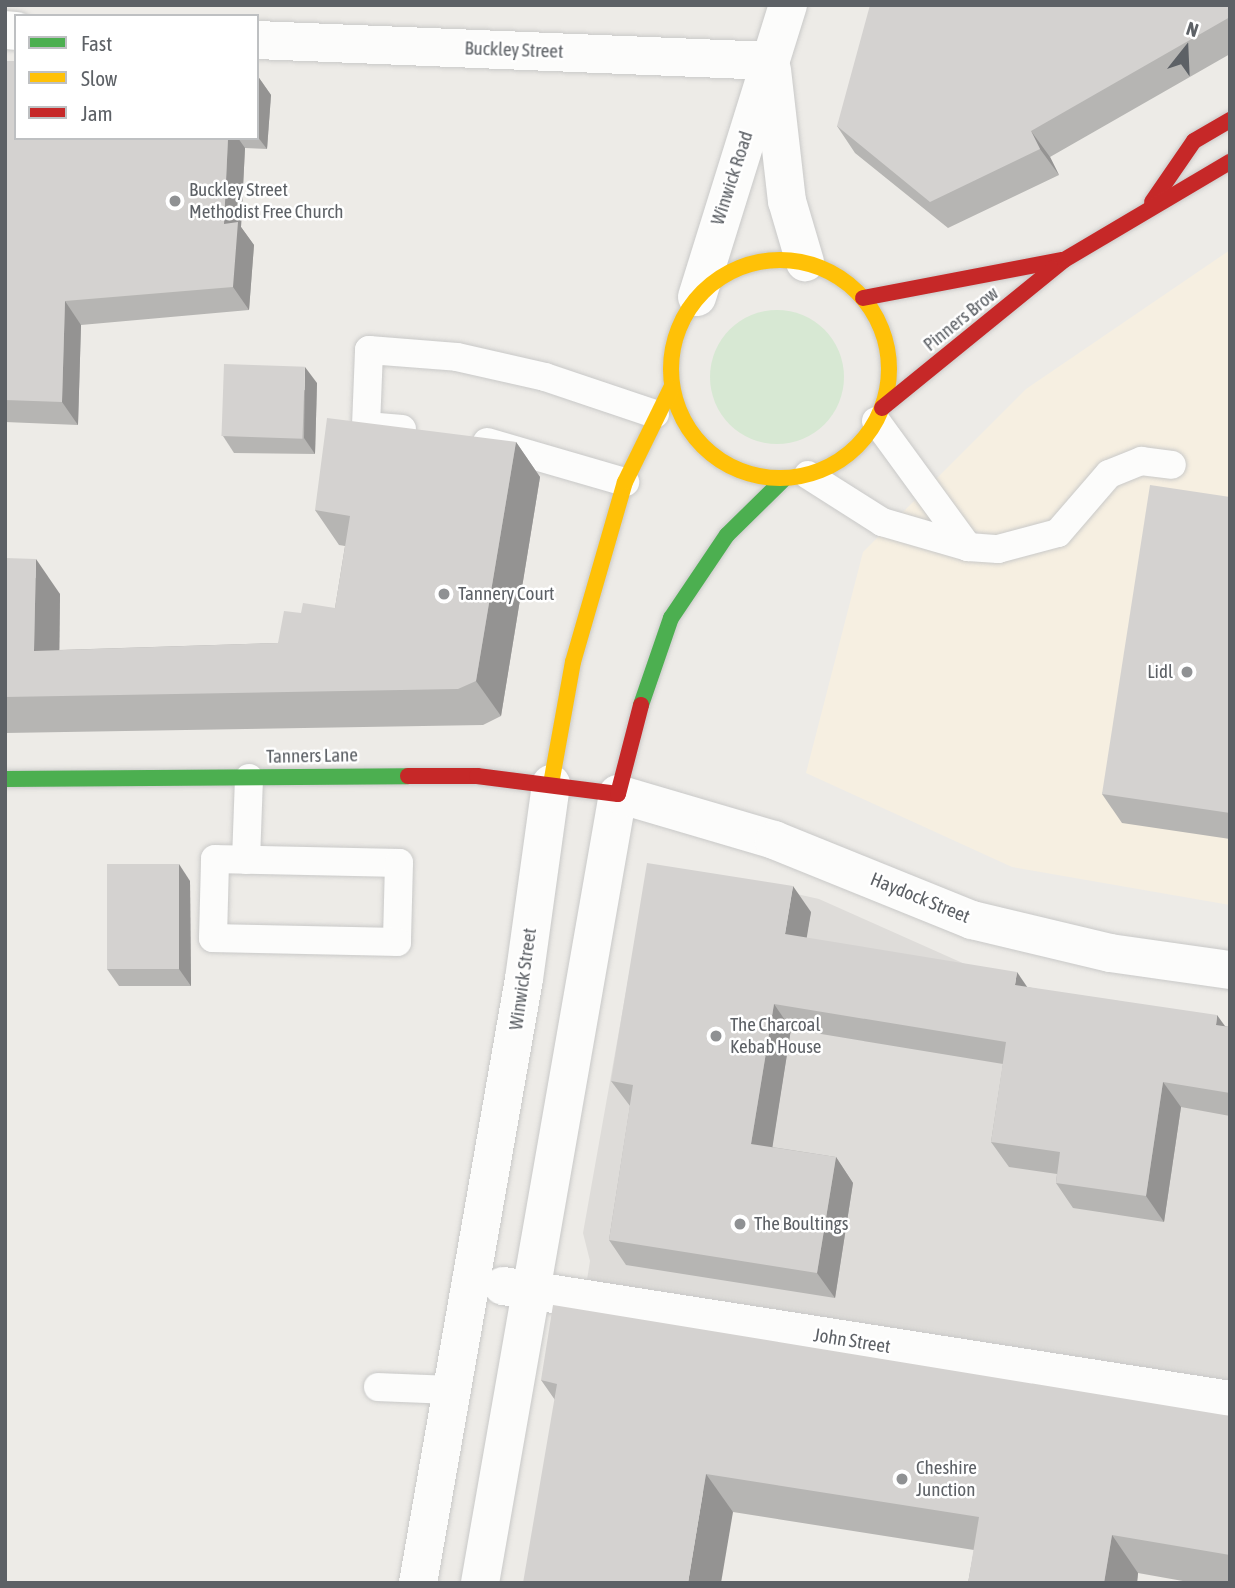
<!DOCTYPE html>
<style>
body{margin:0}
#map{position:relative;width:1235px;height:1588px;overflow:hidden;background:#edebe7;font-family:"Asap Condensed",sans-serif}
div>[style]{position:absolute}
.commercial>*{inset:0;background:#f6efe1}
.industrial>*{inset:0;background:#dedcd9}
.green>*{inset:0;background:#d7e8d3}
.round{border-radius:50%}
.roads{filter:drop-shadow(0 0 2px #c9c9c8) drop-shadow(0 0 2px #c9c9c8)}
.lane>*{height:28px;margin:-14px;padding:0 14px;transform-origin:14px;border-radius:14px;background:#fcfcfb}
.street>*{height:38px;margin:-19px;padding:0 19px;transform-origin:19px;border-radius:19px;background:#fcfcfb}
.fast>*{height:16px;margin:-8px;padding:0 8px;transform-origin:8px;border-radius:8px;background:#4caf50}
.slow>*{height:16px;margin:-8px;padding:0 8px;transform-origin:8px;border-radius:8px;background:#ffc107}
.slow>.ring{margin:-8px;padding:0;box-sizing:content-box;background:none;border:16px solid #ffc107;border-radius:50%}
.jam>*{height:16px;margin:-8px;padding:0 8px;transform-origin:8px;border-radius:8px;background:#c62828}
.wall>*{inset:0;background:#b6b5b3}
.shaded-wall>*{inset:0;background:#949392}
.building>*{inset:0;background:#d4d2d0;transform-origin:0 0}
.dots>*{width:19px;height:19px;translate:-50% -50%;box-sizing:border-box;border:4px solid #fff;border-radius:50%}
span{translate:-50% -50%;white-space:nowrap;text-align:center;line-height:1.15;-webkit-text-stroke:5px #fff;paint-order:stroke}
.street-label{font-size:19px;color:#5d6166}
.poi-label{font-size:19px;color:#5d6166}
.left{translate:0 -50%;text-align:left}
.right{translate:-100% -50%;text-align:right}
.frame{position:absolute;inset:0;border:7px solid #5d6166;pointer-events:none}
.legend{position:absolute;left:14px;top:14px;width:245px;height:126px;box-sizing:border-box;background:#fff;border:2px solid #bec0c2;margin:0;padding:9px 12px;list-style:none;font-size:21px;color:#5d6166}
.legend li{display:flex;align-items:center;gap:14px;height:35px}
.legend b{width:35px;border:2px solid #bec0c2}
.north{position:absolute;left:1151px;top:14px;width:70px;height:70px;-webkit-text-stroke:5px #fff;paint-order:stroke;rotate:18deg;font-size:19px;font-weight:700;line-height:28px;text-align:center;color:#5d6166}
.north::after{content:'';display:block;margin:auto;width:24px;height:32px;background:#5d6166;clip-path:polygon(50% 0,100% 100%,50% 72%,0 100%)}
</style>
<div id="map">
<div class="commercial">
<i style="clip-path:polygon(1230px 250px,1230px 905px,1012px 867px,806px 773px,863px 552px,1026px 389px)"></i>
</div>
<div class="industrial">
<i style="clip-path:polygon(694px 871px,819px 899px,985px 973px,1094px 1009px,1230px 1031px,1230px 1400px,584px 1299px,590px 1261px,583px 1233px,638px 924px)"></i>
</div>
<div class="green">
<i class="round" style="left:710px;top:310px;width:134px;height:134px"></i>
</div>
<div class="roads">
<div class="lane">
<i style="left:876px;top:421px;width:156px;rotate:53.9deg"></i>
<i style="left:402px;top:429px;width:36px;rotate:-175deg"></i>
<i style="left:366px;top:426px;width:76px;rotate:-87.7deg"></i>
<i style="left:369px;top:350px;width:88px;rotate:4.5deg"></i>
<i style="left:457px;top:357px;width:90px;rotate:12.8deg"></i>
<i style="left:545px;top:377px;width:116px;rotate:18.6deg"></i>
<i style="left:487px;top:442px;width:144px;rotate:16.2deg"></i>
<i style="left:808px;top:475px;width:88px;rotate:32.4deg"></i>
<i style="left:882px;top:522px;width:90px;rotate:16.2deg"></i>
<i style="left:968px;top:547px;width:30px;rotate:4deg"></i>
<i style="left:998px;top:549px;width:62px;rotate:-14.9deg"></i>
<i style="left:1058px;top:533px;width:78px;rotate:-49.2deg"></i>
<i style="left:1109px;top:474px;width:35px;rotate:-22deg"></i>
<i style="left:1141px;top:461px;width:31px;rotate:7deg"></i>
<i style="left:215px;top:859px;width:184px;rotate:1.2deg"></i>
<i style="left:399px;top:863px;width:79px;rotate:91.5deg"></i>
<i style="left:397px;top:942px;width:184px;rotate:-178.8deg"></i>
<i style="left:213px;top:938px;width:79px;rotate:-88.5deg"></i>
<i style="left:246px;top:860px;width:82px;rotate:-87.9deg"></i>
<i style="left:378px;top:1387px;width:72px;rotate:2.4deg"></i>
</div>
<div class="street">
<i style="left:5px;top:30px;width:11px;rotate:5deg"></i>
<i style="left:257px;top:40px;width:514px;rotate:2.34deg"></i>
<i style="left:772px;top:70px;width:132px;rotate:83.5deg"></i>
<i style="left:787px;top:201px;width:64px;rotate:73.6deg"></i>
<i style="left:697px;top:297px;width:306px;rotate:-72.7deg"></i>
<i style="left:503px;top:1286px;width:736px;rotate:8.91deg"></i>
<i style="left:418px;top:1583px;width:613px;rotate:-80.05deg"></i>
<i style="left:524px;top:979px;width:197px;rotate:-82.1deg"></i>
<i style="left:480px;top:1583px;width:801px;rotate:-80.08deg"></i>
<i style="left:618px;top:794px;width:163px;rotate:16.4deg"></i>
<i style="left:774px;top:840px;width:214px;rotate:22deg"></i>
<i style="left:972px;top:920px;width:142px;rotate:13.4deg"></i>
<i style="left:1110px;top:953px;width:121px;rotate:8.1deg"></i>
</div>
<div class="fast">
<i style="left:641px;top:705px;width:92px;rotate:-71deg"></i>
<i style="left:671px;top:618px;width:100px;rotate:-56deg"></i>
<i style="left:727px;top:535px;width:81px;rotate:-44.5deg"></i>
<i style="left:5px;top:779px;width:403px;rotate:-0.4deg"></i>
</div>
<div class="slow">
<i class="ring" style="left:671px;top:260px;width:202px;height:202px"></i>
<i style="left:551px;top:784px;width:124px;rotate:-79.8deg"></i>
<i style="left:573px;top:662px;width:187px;rotate:-73.9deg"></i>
<i style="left:625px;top:482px;width:105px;rotate:-63.9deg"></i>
</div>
<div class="jam">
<i style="left:1152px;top:202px;width:74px;rotate:-55.5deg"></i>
<i style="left:1194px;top:141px;width:42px;rotate:-30.3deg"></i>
<i style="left:863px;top:298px;width:203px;rotate:-10.8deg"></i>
<i style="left:882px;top:408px;width:235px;rotate:-39.1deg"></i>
<i style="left:1064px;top:260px;width:193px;rotate:-30.6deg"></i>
<i style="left:408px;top:776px;width:69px"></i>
<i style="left:477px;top:776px;width:142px;rotate:7.3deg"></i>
<i style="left:618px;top:794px;width:92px;rotate:-75.5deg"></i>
</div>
</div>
<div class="wall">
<i style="clip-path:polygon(1230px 5px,1230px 54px,1050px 157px,1059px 175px,948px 228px,855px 153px,837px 126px)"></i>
<i style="clip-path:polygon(5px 61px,16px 138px,257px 138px,257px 75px,271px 95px,267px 149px,245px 148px,241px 227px,254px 245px,249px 310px,81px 325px,78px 425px,5px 422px)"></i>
<i style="clip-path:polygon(317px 383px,315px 454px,234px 453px,223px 436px)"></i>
<i style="clip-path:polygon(516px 442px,540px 477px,501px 716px,483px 725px,5px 733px,5px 558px,60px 594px,59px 650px,278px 643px,301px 613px,335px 608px,345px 546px,339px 545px,315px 510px)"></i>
<i style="clip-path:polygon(1230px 497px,1230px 839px,1122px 823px,1102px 794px)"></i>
<i style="clip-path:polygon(190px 881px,191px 986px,119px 986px,107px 969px)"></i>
<i style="clip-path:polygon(811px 912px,806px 938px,1027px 987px,1230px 1027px,1230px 1116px,1181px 1107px,1164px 1222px,1073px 1208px,1056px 1183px,1057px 1174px,1009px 1167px,991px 1142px,1003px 1064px,791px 1029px,772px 1147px,836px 1157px,853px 1183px,835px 1298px,626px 1265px,609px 1240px,630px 1106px,611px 1081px)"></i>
<i style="clip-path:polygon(541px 1380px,1230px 1416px,1230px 1583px,1194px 1583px,1138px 1573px,1137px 1583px,968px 1583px,974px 1550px,733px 1512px,555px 1400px)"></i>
</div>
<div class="shaded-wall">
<i style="clip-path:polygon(257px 75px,271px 95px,267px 149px,257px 136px)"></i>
<i style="clip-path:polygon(1031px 131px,1050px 157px,1059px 175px,1040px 149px)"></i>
<i style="clip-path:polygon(228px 138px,238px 138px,245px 148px,241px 227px,254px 245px,249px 310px,233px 287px,224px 224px)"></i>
<i style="clip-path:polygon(65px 301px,81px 325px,78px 425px,62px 402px)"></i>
<i style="clip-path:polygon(305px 367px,317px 383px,315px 454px,304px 438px)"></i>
<i style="clip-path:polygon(516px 442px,540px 477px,501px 716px,476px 681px)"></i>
<i style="clip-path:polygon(36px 559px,60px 594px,59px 686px,34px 651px)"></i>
<i style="clip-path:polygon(179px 864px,190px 881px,191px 986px,179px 969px)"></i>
<i style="clip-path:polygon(793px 886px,811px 912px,803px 960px,785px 934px)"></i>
<i style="clip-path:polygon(1017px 972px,1034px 997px,1015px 985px)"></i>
<i style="clip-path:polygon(774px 1004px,791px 1029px,769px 1169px,751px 1144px)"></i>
<i style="clip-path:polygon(1217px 1015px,1230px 1033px,1216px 1025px)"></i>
<i style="clip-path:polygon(1163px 1082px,1181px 1107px,1164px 1222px,1146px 1196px)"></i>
<i style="clip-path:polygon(836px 1157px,853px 1183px,835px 1298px,817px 1273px)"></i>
<i style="clip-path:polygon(706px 1474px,733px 1512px,721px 1583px,688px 1583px)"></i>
<i style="clip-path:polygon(1112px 1535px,1138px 1573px,1137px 1583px,1104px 1583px)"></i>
</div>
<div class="building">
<i style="clip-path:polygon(870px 5px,1230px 5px,1230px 17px,1031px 131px,1040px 149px,930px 202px,837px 126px)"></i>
<i style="clip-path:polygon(5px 61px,16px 61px,16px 138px,228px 138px,224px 224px,238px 222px,233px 287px,65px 301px,62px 402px,5px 400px)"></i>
<i style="left:224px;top:364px;width:81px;height:72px;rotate:2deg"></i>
<i style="clip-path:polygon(327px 418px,516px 442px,476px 681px,458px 689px,5px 697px,5px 558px,36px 559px,34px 651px,278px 643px,284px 611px,301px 613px,303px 603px,335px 608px,350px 516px,315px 510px)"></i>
<i style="clip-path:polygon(1150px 485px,1230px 497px,1230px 813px,1102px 794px)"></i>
<i style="clip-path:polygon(647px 863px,793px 886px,785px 934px,1017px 972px,1015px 985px,1217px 1015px,1216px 1025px,1230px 1027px,1230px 1093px,1163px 1082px,1146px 1196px,1056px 1183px,1060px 1152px,991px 1142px,1006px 1042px,774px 1004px,751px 1144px,836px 1157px,817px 1273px,609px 1240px,633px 1085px,611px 1081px)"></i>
<i style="left:179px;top:864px;width:105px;height:72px;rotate:90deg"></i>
<i style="clip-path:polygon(553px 1305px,1230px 1416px,1230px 1555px,1112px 1535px,1104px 1583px,968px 1583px,979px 1517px,706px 1474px,688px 1583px,523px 1583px,557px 1384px,541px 1380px)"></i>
</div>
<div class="dots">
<i style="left:175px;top:201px;background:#8f9193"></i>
<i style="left:444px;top:594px;background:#8f9193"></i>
<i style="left:1187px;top:672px;background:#8f9193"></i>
<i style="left:716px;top:1036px;background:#8f9193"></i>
<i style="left:740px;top:1224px;background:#8f9193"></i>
<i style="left:902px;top:1479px;background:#8f9193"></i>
</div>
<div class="street-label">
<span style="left:514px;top:50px;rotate:2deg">Buckley Street</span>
<span style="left:732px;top:178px;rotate:-72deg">Winwick Road</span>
<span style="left:961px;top:319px;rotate:-39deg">Pinners Brow</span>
<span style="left:312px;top:756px;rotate:-1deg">Tanners Lane</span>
<span style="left:920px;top:898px;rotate:22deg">Haydock Street</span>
<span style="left:523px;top:979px;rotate:-82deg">Winwick Street</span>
<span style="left:852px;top:1341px;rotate:9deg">John Street</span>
</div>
<div class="poi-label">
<span class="left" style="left:189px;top:201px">Buckley Street<br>Methodist Free Church</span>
<span class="left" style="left:458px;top:594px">Tannery Court</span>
<span class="right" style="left:1173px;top:672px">Lidl</span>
<span class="left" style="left:730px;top:1036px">The Charcoal<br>Kebab House</span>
<span class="left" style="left:754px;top:1224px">The Boultings</span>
<span class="left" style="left:916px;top:1479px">Cheshire<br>Junction</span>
</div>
<div class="frame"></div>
<ul class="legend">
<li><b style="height:9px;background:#4caf50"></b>Fast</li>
<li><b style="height:9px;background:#ffc107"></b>Slow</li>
<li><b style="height:9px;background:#c62828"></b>Jam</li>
</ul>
<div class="north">N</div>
</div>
